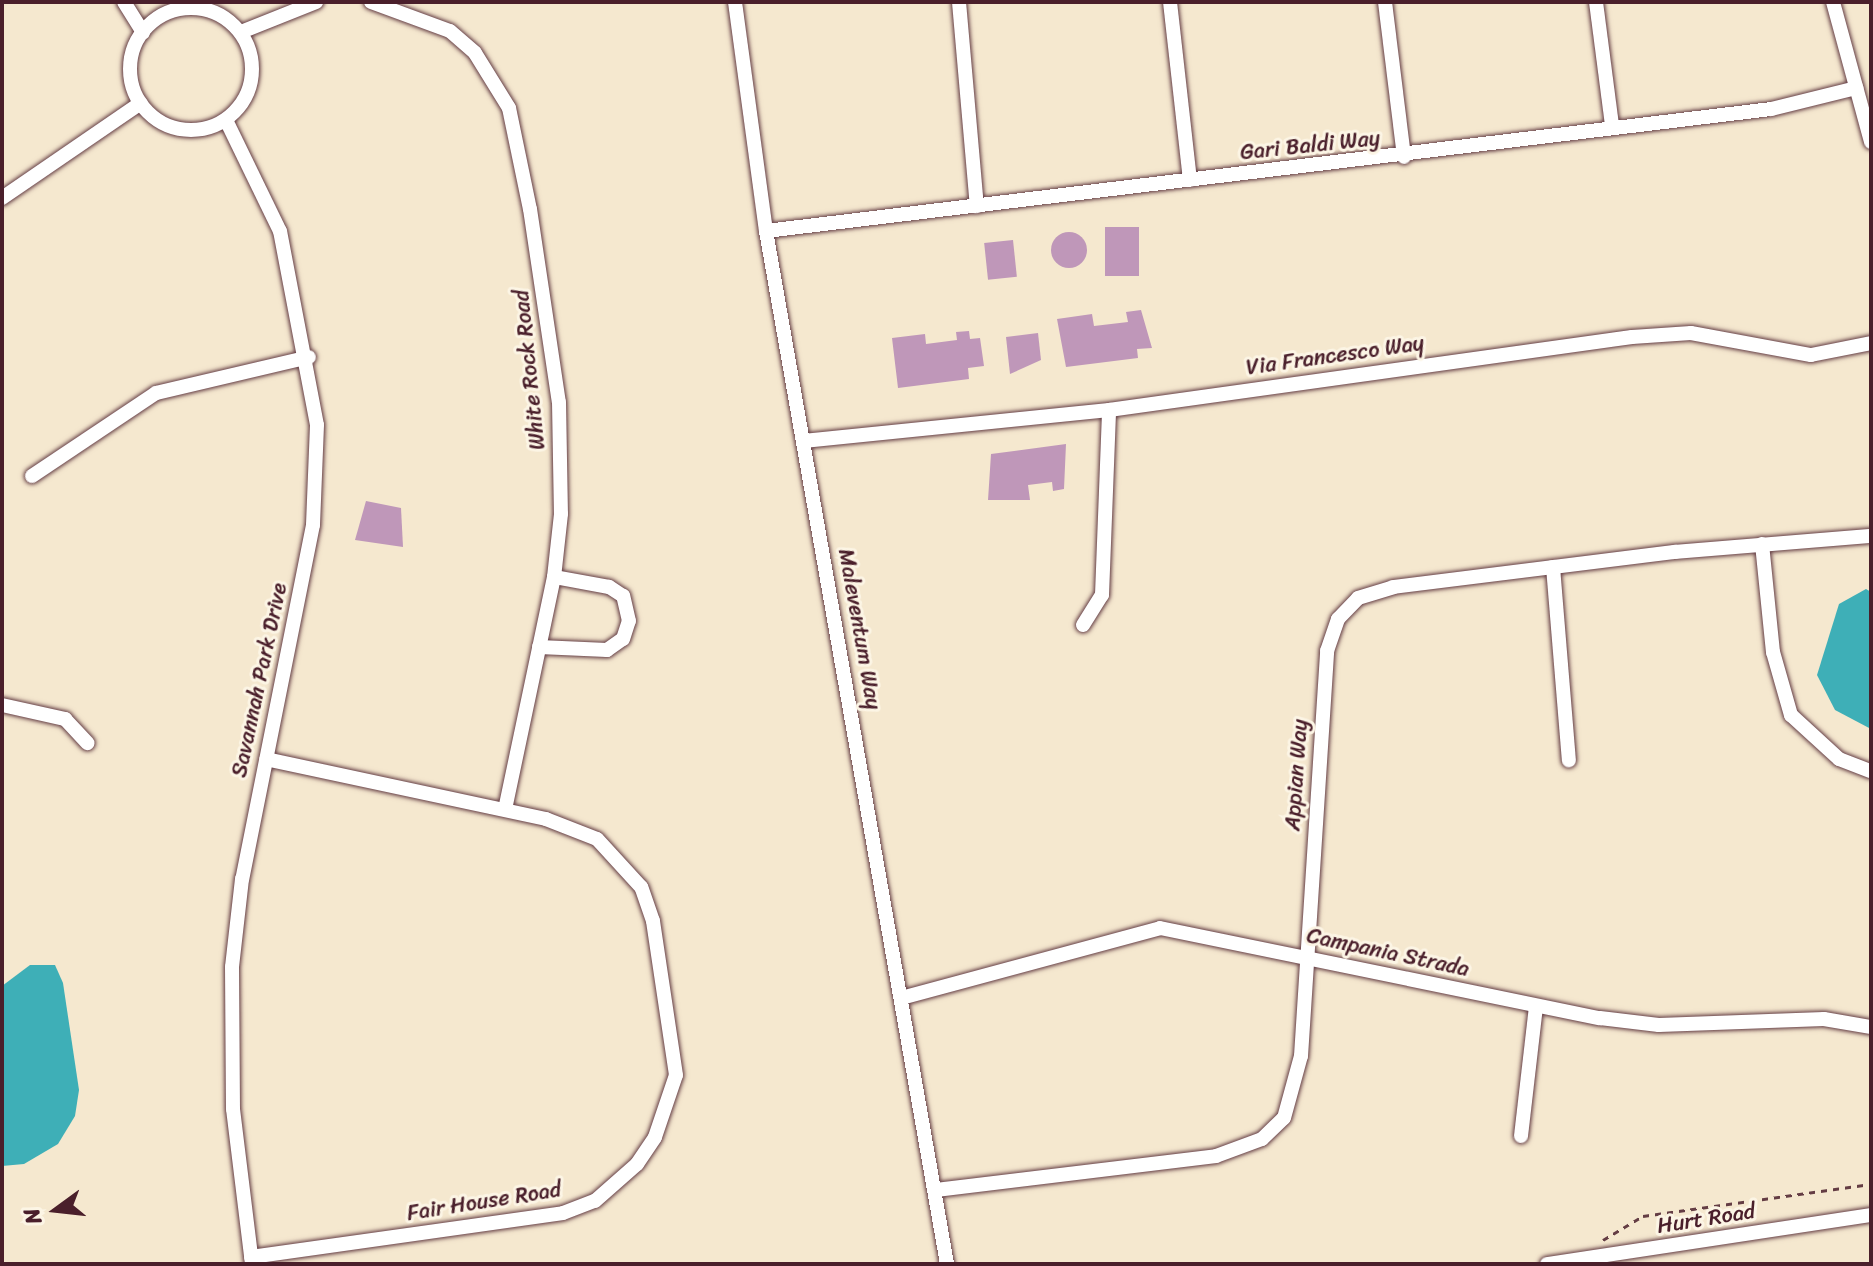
<!DOCTYPE html>
<style>
body{margin:0}
#map{position:relative;width:1873px;height:1266px;overflow:hidden;background:#f5e8cf;font-family:Sriracha,sans-serif}
div>[style]{position:absolute}
.water>*{inset:0;background:#3eafb7}
.building>*{inset:0;background:#bf97b9;transform-origin:0 0}
.round{border-radius:50%}
.path>*{height:3px;margin-top:-1.5px;transform-origin:0;background:repeating-linear-gradient(90deg,#643d44 0 6px,transparent 0 12px)}
.roads{filter:drop-shadow(0 0 2px #643d44) drop-shadow(0 0 2px #643d44)}
.street>*{height:14px;margin:-7px;padding:0 7px;transform-origin:7px;border-radius:7px;background:#fff}
.street>.ring{margin:-7px;padding:0;box-sizing:content-box;background:none;border:14px solid #fff;border-radius:50%}
span{translate:-50% -50%;white-space:nowrap;text-align:center;line-height:1.15;-webkit-text-stroke:6px #fcf5e5;paint-order:stroke}
.street-label{font-size:22px;color:#4a1f2b}
.frame{position:absolute;inset:0;border:4px solid #4a1f2b;pointer-events:none}
.north{position:absolute;left:16px;top:1170px;width:80px;height:80px;-webkit-text-stroke:6px #fcf5e5;paint-order:stroke;rotate:255deg;font-size:22px;font-weight:700;line-height:32px;text-align:center;color:#4a1f2b}
.north::after{content:'';display:block;margin:auto;width:28px;height:36px;background:#4a1f2b;clip-path:polygon(50% 0,100% 100%,50% 72%,0 100%)}
</style>
<div id="map">
<div class="water">
<i style="clip-path:polygon(1866px 589px,1871px 592px,1871px 729px,1835px 710px,1817px 675px,1839px 604px)"></i>
<i style="clip-path:polygon(30px 965px,55px 965px,63px 983px,79px 1090px,75px 1116px,58px 1144px,24px 1164px,2px 1166px,2px 986px)"></i>
</div>
<div class="building">
<i style="left:1105px;top:227px;width:34px;height:49px"></i>
<i class="round" style="left:1051px;top:232px;width:36px;height:36px"></i>
<i style="left:1013px;top:240px;width:37px;height:29px;rotate:84deg"></i>
<i style="clip-path:polygon(1141px 310px,1152px 348px,1137px 349px,1138px 358px,1066px 367px,1057px 319px,1092px 314px,1094px 326px,1128px 322px,1126px 312px)"></i>
<i style="clip-path:polygon(969px 331px,970px 339px,980px 338px,984px 366px,968px 368px,969px 379px,898px 388px,892px 338px,925px 334px,926px 344px,957px 340px,956px 332px)"></i>
<i style="clip-path:polygon(1038px 333px,1041px 360px,1010px 374px,1006px 337px)"></i>
<i style="clip-path:polygon(1066px 444px,1064px 489px,1053px 491px,1052px 482px,1028px 485px,1030px 500px,988px 500px,991px 454px)"></i>
<i style="clip-path:polygon(366px 501px,401px 508px,403px 547px,355px 540px)"></i>
</div>
<div class="path">
<i style="left:1603px;top:1240px;width:47px;rotate:-31deg"></i>
<i style="left:1643px;top:1216px;width:230px;rotate:-8deg"></i>
</div>
<div class="roads">
<div class="street">
<i style="left:124px;top:2px;width:36px;rotate:58deg"></i>
<i style="left:371px;top:2px;width:84px;rotate:20.2deg"></i>
<i style="left:450px;top:31px;width:33px;rotate:41deg"></i>
<i style="left:475px;top:53px;width:65px;rotate:58.3deg"></i>
<i style="left:509px;top:108px;width:103px;rotate:78.3deg"></i>
<i style="left:530px;top:209px;width:195px;rotate:81.5deg"></i>
<i style="left:559px;top:402px;width:112px;rotate:89deg"></i>
<i style="left:561px;top:514px;width:63px;rotate:96.3deg"></i>
<i style="left:554px;top:577px;width:237px;rotate:101.9deg"></i>
<i style="left:735px;top:2px;width:231px;rotate:82.3deg"></i>
<i style="left:766px;top:231px;width:1049px;rotate:80.06deg"></i>
<i style="left:959px;top:2px;width:205px;rotate:85deg"></i>
<i style="left:1170px;top:2px;width:179px;rotate:83.6deg"></i>
<i style="left:1385px;top:2px;width:156px;rotate:83deg"></i>
<i style="left:1596px;top:2px;width:125px;rotate:82.6deg"></i>
<i style="left:1833px;top:2px;width:145px;rotate:74.8deg"></i>
<i class="ring" style="left:130px;top:8px;width:108px;height:108px"></i>
<i style="left:241px;top:32px;width:81px;rotate:-21.8deg"></i>
<i style="left:226px;top:120px;width:123px;rotate:64.1deg"></i>
<i style="left:280px;top:231px;width:197px;rotate:79.2deg"></i>
<i style="left:317px;top:425px;width:100px;rotate:92.3deg"></i>
<i style="left:313px;top:525px;width:361px;rotate:101.3deg"></i>
<i style="left:242px;top:879px;width:89px;rotate:96.5deg"></i>
<i style="left:232px;top:967px;width:142px;rotate:89.6deg"></i>
<i style="left:233px;top:1109px;width:156px;rotate:83deg"></i>
<i style="left:2px;top:198px;width:168px;rotate:-34.4deg"></i>
<i style="left:766px;top:231px;width:1012px;rotate:-6.92deg"></i>
<i style="left:1771px;top:109px;width:88px;rotate:-13.9deg"></i>
<i style="left:803px;top:441px;width:308px;rotate:-5.8deg"></i>
<i style="left:1109px;top:410px;width:528px;rotate:-7.95deg"></i>
<i style="left:1632px;top:337px;width:59px;rotate:-3.9deg"></i>
<i style="left:1691px;top:333px;width:122px;rotate:10.4deg"></i>
<i style="left:1811px;top:355px;width:61px;rotate:-11.3deg"></i>
<i style="left:32px;top:476px;width:149px;rotate:-33.8deg"></i>
<i style="left:156px;top:393px;width:157px;rotate:-13.2deg"></i>
<i style="left:1762px;top:544px;width:109px;rotate:84.2deg"></i>
<i style="left:1773px;top:652px;width:66px;rotate:74.1deg"></i>
<i style="left:1791px;top:715px;width:65px;rotate:42.5deg"></i>
<i style="left:1839px;top:759px;width:34px;rotate:21deg"></i>
<i style="left:1553px;top:567px;width:194px;rotate:85.3deg"></i>
<i style="left:1083px;top:625px;width:36px;rotate:-58deg"></i>
<i style="left:1102px;top:595px;width:185px;rotate:-87.8deg"></i>
<i style="left:539px;top:647px;width:68px;rotate:2.5deg"></i>
<i style="left:607px;top:650px;width:19px;rotate:-35deg"></i>
<i style="left:623px;top:639px;width:19px;rotate:-72deg"></i>
<i style="left:629px;top:621px;width:26px;rotate:-103deg"></i>
<i style="left:623px;top:596px;width:17px;rotate:-147deg"></i>
<i style="left:609px;top:587px;width:56px;rotate:-169.7deg"></i>
<i style="left:2px;top:705px;width:65px;rotate:12.5deg"></i>
<i style="left:65px;top:719px;width:33px;rotate:47deg"></i>
<i style="left:905px;top:997px;width:264px;rotate:-15.1deg"></i>
<i style="left:1160px;top:928px;width:449px;rotate:11.6deg"></i>
<i style="left:1600px;top:1018px;width:59px;rotate:6.8deg"></i>
<i style="left:1659px;top:1025px;width:165px;rotate:-2.1deg"></i>
<i style="left:1824px;top:1019px;width:48px;rotate:9.7deg"></i>
<i style="left:1521px;top:1136px;width:130px;rotate:-83.4deg"></i>
<i style="left:936px;top:1190px;width:282px;rotate:-6.9deg"></i>
<i style="left:1216px;top:1156px;width:49px;rotate:-20.3deg"></i>
<i style="left:1262px;top:1139px;width:30px;rotate:-44deg"></i>
<i style="left:1284px;top:1118px;width:64px;rotate:-74.7deg"></i>
<i style="left:1301px;top:1056px;width:406px;rotate:-86.3deg"></i>
<i style="left:1327px;top:651px;width:34px;rotate:-71deg"></i>
<i style="left:1338px;top:619px;width:29px;rotate:-46deg"></i>
<i style="left:1358px;top:598px;width:37px;rotate:-17deg"></i>
<i style="left:1393px;top:587px;width:284px;rotate:-7.1deg"></i>
<i style="left:1675px;top:552px;width:197px;rotate:-4.7deg"></i>
<i style="left:251px;top:1257px;width:315px;rotate:-8deg"></i>
<i style="left:563px;top:1213px;width:34px;rotate:-21deg"></i>
<i style="left:595px;top:1201px;width:56px;rotate:-41.4deg"></i>
<i style="left:637px;top:1164px;width:32px;rotate:-56deg"></i>
<i style="left:655px;top:1137px;width:65px;rotate:-71.3deg"></i>
<i style="left:676px;top:1075px;width:156px;rotate:-98.5deg"></i>
<i style="left:653px;top:921px;width:36px;rotate:-109deg"></i>
<i style="left:641px;top:887px;width:65px;rotate:-132.5deg"></i>
<i style="left:597px;top:839px;width:55px;rotate:-158.6deg"></i>
<i style="left:546px;top:819px;width:286px;rotate:-167.9deg"></i>
<i style="left:1547px;top:1264px;width:328px;rotate:-8.6deg"></i>
</div>
</div>
<div class="street-label">
<span style="left:1310px;top:145px;rotate:-6deg">Gari Baldi Way</span>
<span style="left:1335px;top:355px;rotate:-8deg">Via Francesco Way</span>
<span style="left:529px;top:370px;rotate:-96deg">White Rock Road</span>
<span style="left:860px;top:629px;rotate:80deg">Maleventum Way</span>
<span style="left:259px;top:680px;rotate:-78deg">Savannah Park Drive</span>
<span style="left:1296px;top:775px;rotate:-86deg">Appian Way</span>
<span style="left:1388px;top:952px;rotate:12deg">Campania Strada</span>
<span style="left:484px;top:1201px;rotate:-9deg">Fair House Road</span>
<span style="left:1706px;top:1218px;rotate:-9deg">Hurt Road</span>
</div>
<div class="frame"></div>
<div class="north">N</div>
</div>
